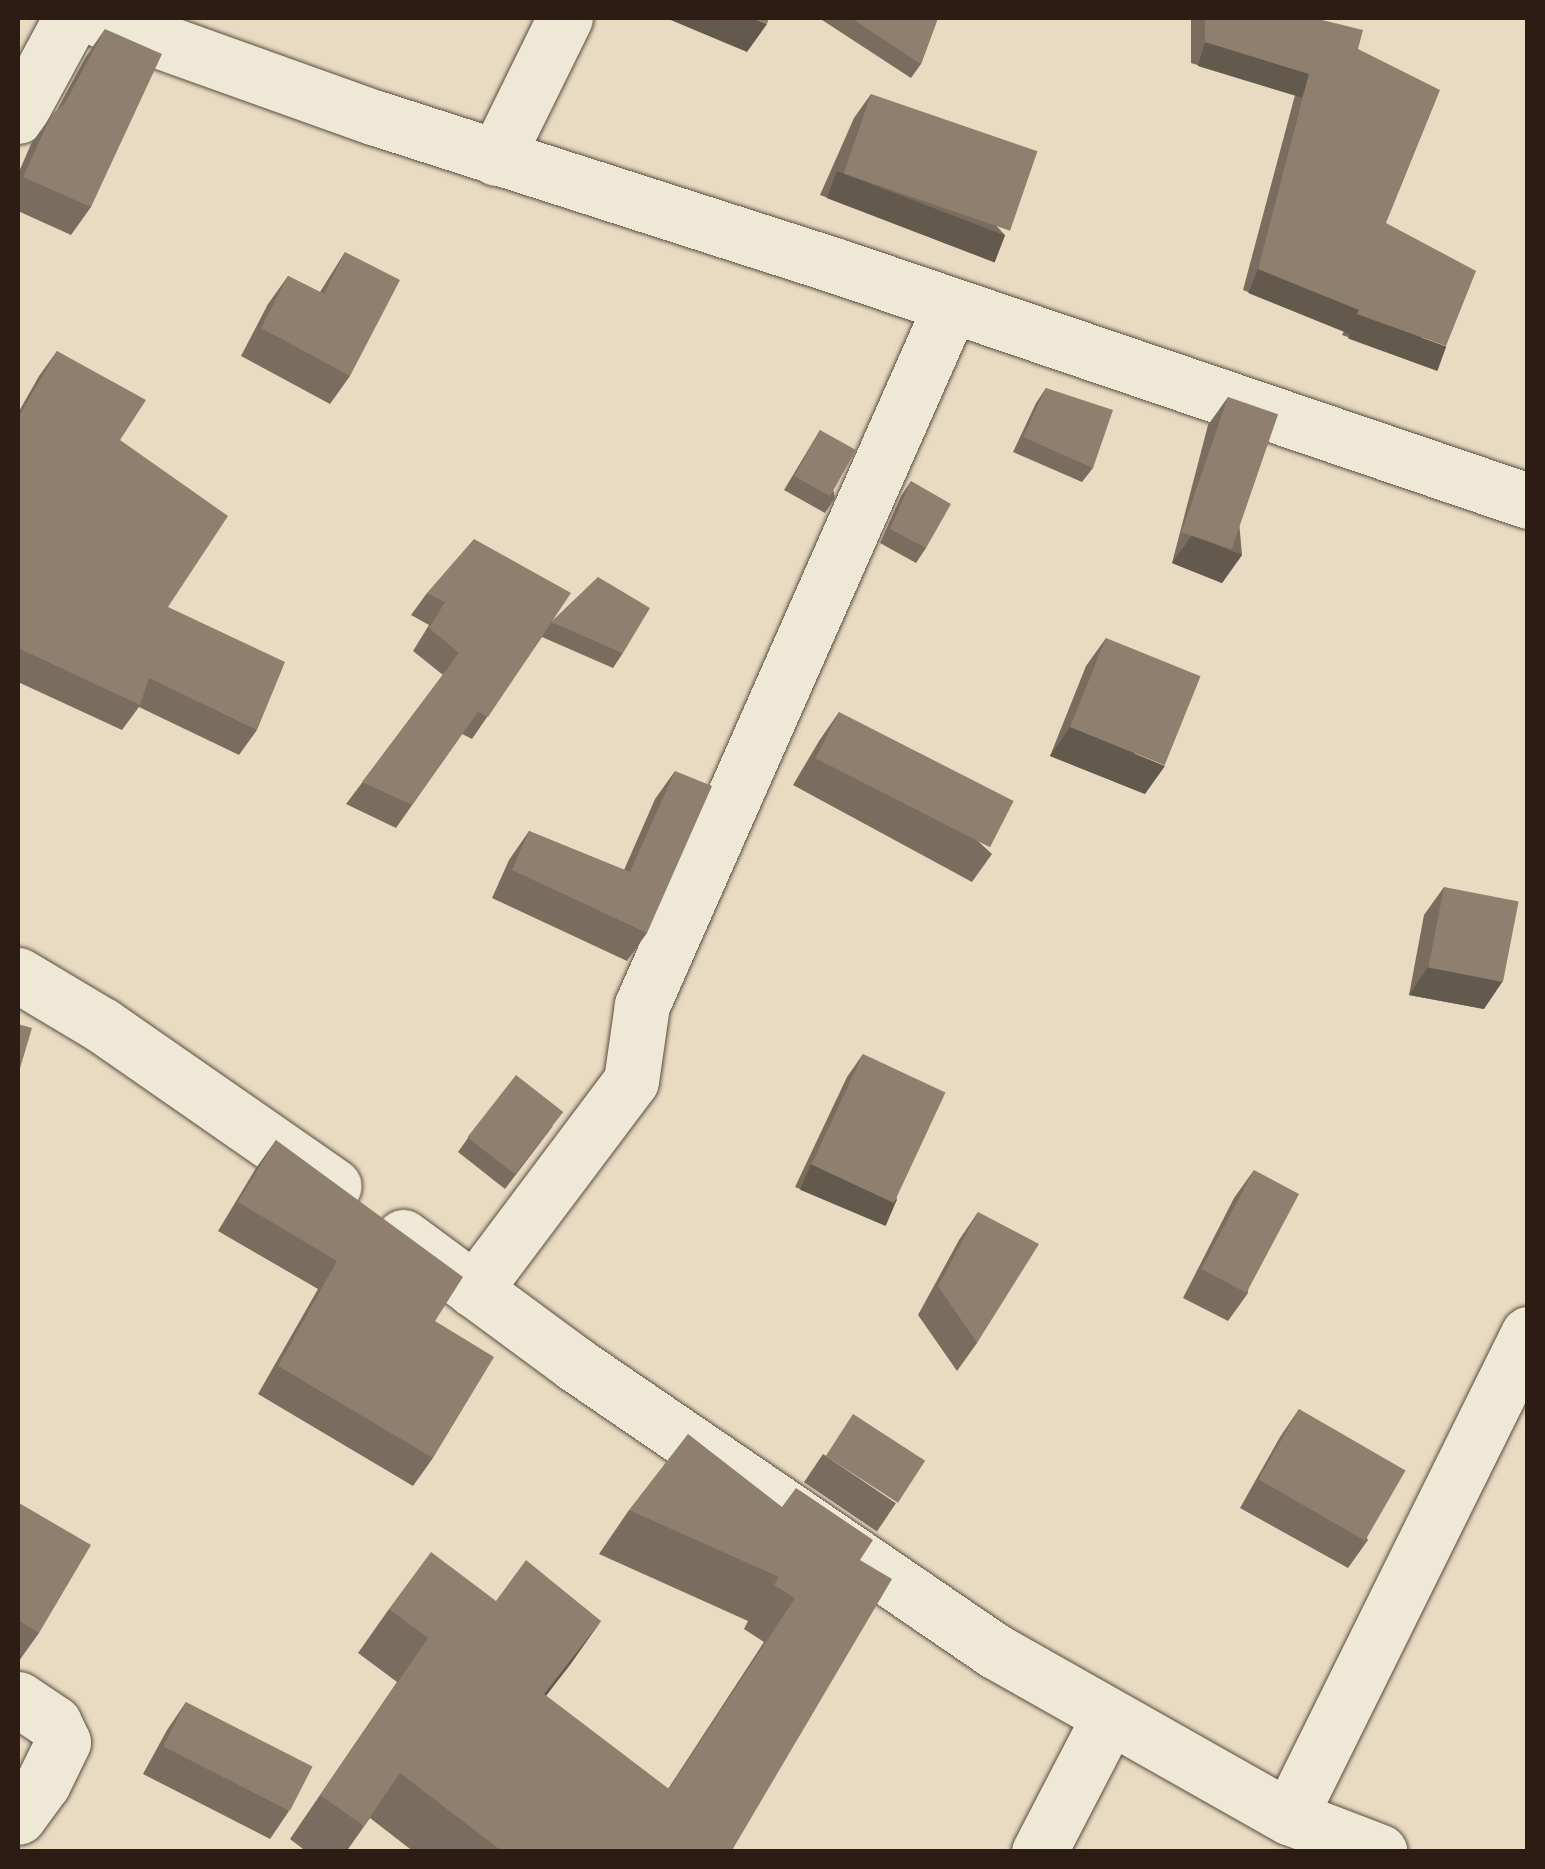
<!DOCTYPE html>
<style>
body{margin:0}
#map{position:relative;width:1545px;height:1869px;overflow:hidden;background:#e8dbc2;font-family:"Libre Bodoni",serif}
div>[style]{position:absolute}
.roads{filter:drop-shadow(0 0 2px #5b4c40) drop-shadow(0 0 2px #5b4c40)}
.street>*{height:55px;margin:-27.5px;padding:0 27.5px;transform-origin:27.5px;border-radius:27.5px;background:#f0e8d7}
.wall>*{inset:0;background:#7a6d5f;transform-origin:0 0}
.shaded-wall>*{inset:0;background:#63594d;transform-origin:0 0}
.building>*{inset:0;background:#8e7f6e;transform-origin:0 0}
span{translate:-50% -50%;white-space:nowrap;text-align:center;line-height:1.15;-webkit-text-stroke:8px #f0e8d7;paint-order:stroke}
.frame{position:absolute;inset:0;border:20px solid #2c1c14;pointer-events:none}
</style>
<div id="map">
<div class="roads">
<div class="street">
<i style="left:96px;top:18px;width:297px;rotate:19.7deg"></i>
<i style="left:376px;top:118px;width:484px;rotate:17.8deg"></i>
<i style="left:837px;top:266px;width:730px;rotate:18.78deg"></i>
<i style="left:18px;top:116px;width:111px;rotate:-61.6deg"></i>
<i style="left:496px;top:158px;width:156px;rotate:-63.8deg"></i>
<i style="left:18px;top:975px;width:98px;rotate:30.8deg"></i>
<i style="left:102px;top:1025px;width:282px;rotate:34.8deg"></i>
<i style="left:403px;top:1237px;width:214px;rotate:36.4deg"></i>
<i style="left:575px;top:1364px;width:509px;rotate:34.35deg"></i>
<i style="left:995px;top:1651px;width:338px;rotate:29.5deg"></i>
<i style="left:1289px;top:1817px;width:97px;rotate:21deg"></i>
<i style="left:474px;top:1290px;width:261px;rotate:-53.1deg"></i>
<i style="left:631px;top:1081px;width:77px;rotate:-81.8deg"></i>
<i style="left:642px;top:1005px;width:765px;rotate:-66.18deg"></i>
<i style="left:18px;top:1699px;width:43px;rotate:33.7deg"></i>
<i style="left:54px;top:1723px;width:21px;rotate:65deg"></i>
<i style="left:63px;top:1742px;width:46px;rotate:116deg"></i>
<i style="left:43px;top:1783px;width:42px;rotate:126.3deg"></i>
<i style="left:1289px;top:1817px;width:539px;rotate:-63.67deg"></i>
<i style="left:1039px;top:1852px;width:152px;rotate:-62.6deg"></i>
</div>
</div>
<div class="wall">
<i style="clip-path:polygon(819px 18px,938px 18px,921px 64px,911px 78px)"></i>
<i style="clip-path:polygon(1191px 18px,1314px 18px,1358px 49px,1386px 223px,1431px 367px,1342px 335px,1344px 331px,1243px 290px,1295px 95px,1191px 63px)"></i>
<i style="clip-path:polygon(105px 29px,91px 207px,71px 235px,18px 211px,18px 174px,31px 144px,51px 116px,57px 110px,85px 58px)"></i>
<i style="clip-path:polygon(871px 94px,1005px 235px,989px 259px,820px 195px,854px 118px)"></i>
<i style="clip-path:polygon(345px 252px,350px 376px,330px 404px,241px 356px,268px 304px,288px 276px,320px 292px)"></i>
<i style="clip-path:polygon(57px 351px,120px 440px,168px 607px,257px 730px,239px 755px,139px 707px,122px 730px,18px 682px,18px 413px,39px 376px)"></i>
<i style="clip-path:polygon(1046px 388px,1093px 468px,1082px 482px,1013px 452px,1036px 403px)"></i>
<i style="clip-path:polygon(1228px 397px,1242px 555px,1222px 583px,1172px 563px,1208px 425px)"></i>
<i style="clip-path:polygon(820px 430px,835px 498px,825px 513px,784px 490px)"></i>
<i style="clip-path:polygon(911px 481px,926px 548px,916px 563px,880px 543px,901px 496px)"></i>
<i style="clip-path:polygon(427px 593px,552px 621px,623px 653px,613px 668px,542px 637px,472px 739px,462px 734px,396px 828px,346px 804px,443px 675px,413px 651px,429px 625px,411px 615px)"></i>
<i style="clip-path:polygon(1106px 638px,1145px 794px,1050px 756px,1086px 666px)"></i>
<i style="clip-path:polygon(839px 712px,992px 854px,972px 882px,793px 785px,819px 741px)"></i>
<i style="clip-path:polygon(675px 771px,647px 933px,627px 961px,492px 898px,509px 860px,529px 831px,624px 870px,655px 799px)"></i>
<i style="clip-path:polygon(1444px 887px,1484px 1009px,1409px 995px,1424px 915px)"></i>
<i style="clip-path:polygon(863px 1054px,897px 1200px,881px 1223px,795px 1187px,847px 1077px)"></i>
<i style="clip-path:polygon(553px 1126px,505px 1189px,458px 1152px,468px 1138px)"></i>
<i style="clip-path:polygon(276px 1140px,435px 1321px,433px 1458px,413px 1486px,258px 1394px,318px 1289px,218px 1231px,256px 1168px)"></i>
<i style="clip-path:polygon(1254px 1170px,1248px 1293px,1228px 1321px,1183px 1298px,1234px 1198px)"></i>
<i style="clip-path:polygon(978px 1212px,977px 1343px,957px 1371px,918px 1315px,959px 1240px)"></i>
<i style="clip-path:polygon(1299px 1409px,1368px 1540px,1348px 1568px,1240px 1508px,1280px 1437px)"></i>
<i style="left:823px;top:1454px;width:88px;height:34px;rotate:34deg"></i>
<i style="clip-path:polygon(18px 1505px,39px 1633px,19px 1661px,18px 1660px)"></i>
<i style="clip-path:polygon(782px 1507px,860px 1560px,731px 1852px,414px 1852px,370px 1818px,346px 1852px,307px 1852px,290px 1839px,397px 1682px,358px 1653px,389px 1609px,496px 1601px,601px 1621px,546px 1696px,668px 1789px,764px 1642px,744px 1629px,748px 1621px,599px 1554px,629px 1510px)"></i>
<i style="clip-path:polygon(186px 1702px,289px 1811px,270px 1839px,143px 1774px,167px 1730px)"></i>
</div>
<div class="shaded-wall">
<i style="clip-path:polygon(666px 18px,752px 18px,767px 24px,747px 52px)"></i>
<i style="left:1205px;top:42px;width:109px;height:25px;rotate:17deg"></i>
<i style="left:837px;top:171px;width:180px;height:29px;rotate:21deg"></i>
<i style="left:1258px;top:269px;width:109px;height:26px;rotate:22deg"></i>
<i style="left:1357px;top:314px;width:95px;height:26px;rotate:20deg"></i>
<i style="clip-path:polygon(1192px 535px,1242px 555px,1222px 583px,1172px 563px)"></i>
<i style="clip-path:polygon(1070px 727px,1165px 766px,1145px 794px,1050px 756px)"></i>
<i style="clip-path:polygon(1428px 967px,1503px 981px,1484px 1009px,1409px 995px)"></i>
<i style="left:811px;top:1164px;width:93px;height:28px;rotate:23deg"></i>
<i style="clip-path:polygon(601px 1621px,570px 1665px,513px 1738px,544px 1694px)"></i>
</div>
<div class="building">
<i style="clip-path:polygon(752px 18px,769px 18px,767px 24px)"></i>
<i style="clip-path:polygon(851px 18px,938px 18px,921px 64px)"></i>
<i style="clip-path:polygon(1205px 18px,1314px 18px,1363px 30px,1358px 49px,1440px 90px,1386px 223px,1476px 271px,1446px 346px,1357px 314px,1359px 310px,1258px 269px,1309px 74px,1205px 42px)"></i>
<i style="clip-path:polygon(105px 29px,162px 54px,91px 207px,23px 177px,51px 116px,65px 103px)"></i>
<i style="left:871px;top:94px;width:176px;height:84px;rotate:19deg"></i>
<i style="clip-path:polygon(345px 252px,400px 280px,350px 376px,261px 328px,288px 276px,324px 294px)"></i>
<i style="clip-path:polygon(57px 351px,146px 400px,120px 440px,228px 516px,168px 607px,285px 662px,257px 730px,149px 678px,140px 705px,18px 648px,18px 418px)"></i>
<i style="clip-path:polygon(1046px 388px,1113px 410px,1093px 468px,1023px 437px)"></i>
<i style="left:1228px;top:397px;width:53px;height:143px;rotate:19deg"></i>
<i style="left:820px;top:430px;width:41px;height:53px;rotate:29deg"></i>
<i style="clip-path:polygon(911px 481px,951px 504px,926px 548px,890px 529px)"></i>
<i style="clip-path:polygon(474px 539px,571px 593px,488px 717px,478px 712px,412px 805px,362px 782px,459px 653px,429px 628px,445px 602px,427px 593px)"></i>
<i style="clip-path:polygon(598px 577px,650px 608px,623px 653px,551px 622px)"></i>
<i style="left:1106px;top:638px;width:102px;height:96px;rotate:22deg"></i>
<i style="left:839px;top:712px;width:196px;height:52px;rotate:27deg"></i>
<i style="clip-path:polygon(675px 771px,712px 786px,647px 933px,512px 870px,529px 831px,630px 872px)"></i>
<i style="left:1444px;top:887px;width:76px;height:82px;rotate:11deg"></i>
<i style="clip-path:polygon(18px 1024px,32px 1028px,18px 1075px)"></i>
<i style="left:863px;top:1054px;width:91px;height:122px;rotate:25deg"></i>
<i style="left:516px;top:1075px;width:60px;height:79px;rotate:38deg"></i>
<i style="clip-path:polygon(276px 1140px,463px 1277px,435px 1321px,494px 1357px,433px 1458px,278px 1366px,337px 1261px,238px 1202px)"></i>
<i style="left:1254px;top:1170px;width:51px;height:112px;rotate:28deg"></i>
<i style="clip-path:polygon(978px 1212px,1039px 1244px,977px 1343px,938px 1286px)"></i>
<i style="left:1299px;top:1409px;width:123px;height:81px;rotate:30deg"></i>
<i style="left:853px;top:1414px;width:86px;height:50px;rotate:33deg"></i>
<i style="clip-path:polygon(688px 1434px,782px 1507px,796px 1488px,873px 1540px,860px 1560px,892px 1579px,731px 1852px,503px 1852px,400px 1773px,364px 1826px,320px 1795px,428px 1638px,389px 1609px,431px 1552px,496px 1601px,526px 1560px,601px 1621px,544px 1694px,669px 1789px,795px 1598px,774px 1585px,779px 1577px,629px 1510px)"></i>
<i style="clip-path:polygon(19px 1503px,91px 1545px,39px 1633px,18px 1620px,18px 1506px)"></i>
<i style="left:186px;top:1702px;width:142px;height:50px;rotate:27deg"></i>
</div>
<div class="frame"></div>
</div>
